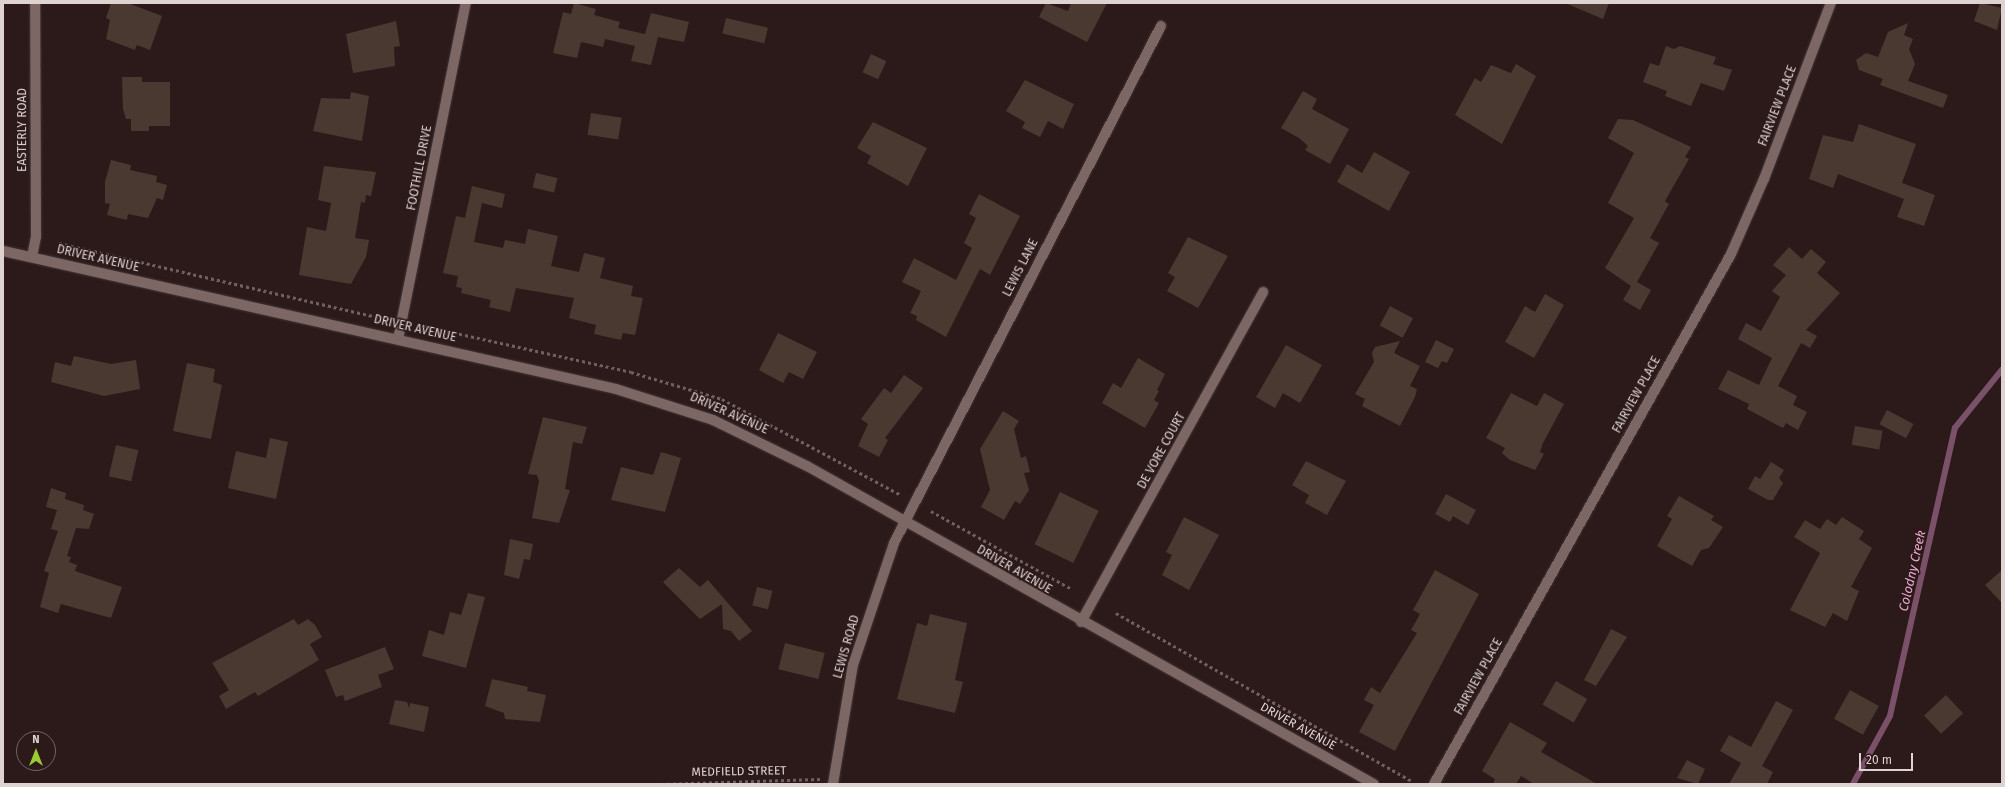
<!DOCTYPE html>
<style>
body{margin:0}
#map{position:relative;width:2005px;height:787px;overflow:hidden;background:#2b1a19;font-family:"Fira Sans",sans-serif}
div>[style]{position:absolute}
.stream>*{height:5.5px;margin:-2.75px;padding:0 2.75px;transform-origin:2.75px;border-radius:2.75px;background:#7b5169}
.building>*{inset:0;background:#4a3931;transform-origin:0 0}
.path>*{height:2.5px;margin-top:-1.25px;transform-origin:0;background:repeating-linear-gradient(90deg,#6f605e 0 3px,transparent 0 6px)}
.roads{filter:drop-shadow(0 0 1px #443636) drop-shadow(0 0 1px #443636)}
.minor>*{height:10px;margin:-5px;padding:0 5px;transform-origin:5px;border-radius:5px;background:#7c6764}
span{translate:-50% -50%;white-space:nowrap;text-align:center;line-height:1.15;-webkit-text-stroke:3px #2b1a19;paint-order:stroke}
.street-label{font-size:12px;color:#dfd3d1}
.water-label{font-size:13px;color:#eba7ce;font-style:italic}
.frame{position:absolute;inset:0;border:4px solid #dfd3d1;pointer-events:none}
.north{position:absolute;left:16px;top:731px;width:40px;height:40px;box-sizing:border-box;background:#2b1a19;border:1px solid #736463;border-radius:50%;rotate:0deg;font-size:11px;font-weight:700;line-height:16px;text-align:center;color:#dfd3d1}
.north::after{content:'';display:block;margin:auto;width:14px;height:18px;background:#9cca32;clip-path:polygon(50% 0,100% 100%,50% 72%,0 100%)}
.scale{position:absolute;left:1859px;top:753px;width:54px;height:18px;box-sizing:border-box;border:2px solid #dfd3d1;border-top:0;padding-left:5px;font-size:12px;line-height:14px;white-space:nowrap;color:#dfd3d1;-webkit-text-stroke:3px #2b1a19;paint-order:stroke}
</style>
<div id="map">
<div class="stream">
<i style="left:1853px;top:784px;width:77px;rotate:-61.4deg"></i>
<i style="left:1890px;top:716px;width:295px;rotate:-77.3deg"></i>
<i style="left:1955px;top:428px;width:75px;rotate:-51deg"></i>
</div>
<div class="building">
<i style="clip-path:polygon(111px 3px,128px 3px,162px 16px,150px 50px,137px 45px,135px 50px,106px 39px,110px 20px,106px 18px)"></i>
<i style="clip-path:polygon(574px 3px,596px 9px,594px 15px,620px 22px,618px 28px,645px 34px,651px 13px,689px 22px,684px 42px,658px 37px,651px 65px,631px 61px,635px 46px,605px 39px,603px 47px,581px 42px,577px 58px,553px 53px,563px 12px,571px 14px)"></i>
<i style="clip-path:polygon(1046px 3px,1068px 11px,1071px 3px,1107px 3px,1087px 42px,1039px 17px)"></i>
<i style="clip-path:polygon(1565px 3px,1609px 3px,1603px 19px)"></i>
<i style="clip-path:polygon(1980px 3px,2002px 8px,1997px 30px,1974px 21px)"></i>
<i style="left:726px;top:18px;width:43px;height:16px;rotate:13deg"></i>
<i style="clip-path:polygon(396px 21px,400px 46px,394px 47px,395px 66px,353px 73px,346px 34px)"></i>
<i style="clip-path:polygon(1908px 23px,1904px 35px,1913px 39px,1909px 49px,1915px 64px,1908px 81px,1948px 95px,1943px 108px,1880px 85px,1883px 79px,1859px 70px,1856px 60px,1866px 53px,1878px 57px,1888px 32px)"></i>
<i style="clip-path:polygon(1666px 46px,1674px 49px,1680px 46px,1716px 57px,1713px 64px,1732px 70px,1724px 91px,1701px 83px,1691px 106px,1665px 96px,1667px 91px,1643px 82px,1650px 63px,1659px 66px)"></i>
<i style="left:871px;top:54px;width:17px;height:20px;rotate:25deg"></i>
<i style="clip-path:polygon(1516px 64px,1536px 76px,1502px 144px,1455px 115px,1475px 78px,1481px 82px,1491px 65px,1511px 73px)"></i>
<i style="clip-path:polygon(122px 77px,142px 77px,142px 82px,170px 82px,170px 126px,149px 126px,149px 131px,131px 131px,131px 119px,126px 119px,123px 109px)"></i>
<i style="clip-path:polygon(1025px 80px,1074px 104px,1063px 129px,1048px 121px,1040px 137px,1022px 128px,1025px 122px,1006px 111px)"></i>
<i style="clip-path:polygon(1303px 91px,1317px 99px,1312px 109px,1349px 129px,1330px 164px,1305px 150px,1308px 146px,1299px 138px,1281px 128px)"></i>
<i style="clip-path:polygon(351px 92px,369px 96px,362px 141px,313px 131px,321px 98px,350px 99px)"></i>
<i style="left:591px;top:113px;width:31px;height:22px;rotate:9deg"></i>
<i style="clip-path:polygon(1618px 119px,1633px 120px,1691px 147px,1685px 157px,1689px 159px,1665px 201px,1669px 204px,1650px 238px,1659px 243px,1637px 282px,1651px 290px,1640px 310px,1623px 300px,1631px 286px,1605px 268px,1634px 218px,1608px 203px,1634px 153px,1608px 138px)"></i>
<i style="clip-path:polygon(873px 122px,927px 148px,908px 186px,867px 163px,871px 156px,857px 148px)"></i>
<i style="clip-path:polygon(1859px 124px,1916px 144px,1902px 183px,1935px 195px,1924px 226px,1897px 217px,1904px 199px,1838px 174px,1833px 188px,1809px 179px,1823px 135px,1853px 142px)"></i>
<i style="clip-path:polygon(1374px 152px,1410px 172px,1389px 211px,1337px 182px,1347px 164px,1362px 173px)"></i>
<i style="clip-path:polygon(111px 160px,131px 165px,130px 170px,157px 176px,156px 182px,167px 185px,163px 200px,157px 198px,148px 218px,128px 214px,127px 220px,107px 215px,110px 204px,105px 203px,105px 182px)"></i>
<i style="clip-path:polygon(324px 166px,376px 172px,371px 196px,366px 195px,365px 203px,361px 202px,355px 238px,369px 240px,366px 257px,351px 284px,299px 275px,307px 227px,326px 231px,331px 203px,318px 200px)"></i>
<i style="left:536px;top:173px;width:22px;height:15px;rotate:13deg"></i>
<i style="clip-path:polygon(472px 186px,505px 194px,502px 208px,482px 203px,474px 242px,503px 248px,505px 240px,525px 244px,528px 229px,558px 236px,551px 266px,579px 272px,584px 253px,605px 258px,600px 278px,633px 286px,631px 296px,643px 298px,635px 335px,623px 333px,621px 340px,594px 334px,596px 325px,569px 318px,574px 298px,516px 288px,510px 312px,489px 307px,491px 300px,461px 293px,462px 288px,456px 287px,458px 276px,443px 273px,456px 216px,465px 218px)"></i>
<i style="clip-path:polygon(979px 194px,1020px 216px,990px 275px,980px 269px,946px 337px,916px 320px,917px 316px,910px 313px,921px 291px,902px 282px,914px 258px,956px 280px,972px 248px,964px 243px,976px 218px,969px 214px)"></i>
<i style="clip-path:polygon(1188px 237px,1228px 256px,1198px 308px,1167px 291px,1175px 277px,1168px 273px)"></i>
<i style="clip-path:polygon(1789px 247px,1802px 259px,1811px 249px,1826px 262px,1817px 273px,1840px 293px,1806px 330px,1817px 336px,1810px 348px,1801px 343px,1778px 386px,1797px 396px,1793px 405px,1807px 412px,1798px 430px,1786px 423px,1783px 428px,1747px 409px,1749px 404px,1718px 389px,1728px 370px,1759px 385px,1772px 358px,1738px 339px,1746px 323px,1761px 331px,1780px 297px,1772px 291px,1786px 275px,1773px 265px)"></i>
<i style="clip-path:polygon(1545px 294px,1564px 305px,1534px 358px,1505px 342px,1525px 306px,1535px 312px)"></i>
<i style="left:1390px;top:306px;width:26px;height:22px;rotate:28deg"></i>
<i style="clip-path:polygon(778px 333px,817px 352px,803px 379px,789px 372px,783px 383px,759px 370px)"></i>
<i style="clip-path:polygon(1436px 340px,1454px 349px,1447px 363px,1442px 361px,1438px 368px,1425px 362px)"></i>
<i style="clip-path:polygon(1400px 341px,1394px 353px,1420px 366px,1410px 386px,1417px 389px,1415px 397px,1400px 426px,1362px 406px,1365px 399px,1355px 394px,1374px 362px,1372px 353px,1375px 347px)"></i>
<i style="clip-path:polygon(1286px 345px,1322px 365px,1300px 403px,1283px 393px,1275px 408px,1256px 397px)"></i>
<i style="clip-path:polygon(74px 356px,111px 364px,136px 360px,140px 389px,104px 396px,51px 382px,55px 362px,71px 366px)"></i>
<i style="clip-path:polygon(1138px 358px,1165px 374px,1157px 390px,1159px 391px,1154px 400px,1159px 403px,1145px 428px,1102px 403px,1113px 383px,1121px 388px)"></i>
<i style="clip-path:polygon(187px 363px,215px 369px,213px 382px,222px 385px,211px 439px,173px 431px)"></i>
<i style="clip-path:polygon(904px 375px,923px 388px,885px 438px,888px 440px,879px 457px,858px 446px,868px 424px,861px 419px,884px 388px,891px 393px)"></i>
<i style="clip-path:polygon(1511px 393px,1537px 406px,1544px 393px,1564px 404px,1543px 443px,1540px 452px,1544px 454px,1535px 470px,1510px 460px,1502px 453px,1505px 448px,1486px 438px)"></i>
<i style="left:1887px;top:410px;width:30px;height:16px;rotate:28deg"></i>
<i style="clip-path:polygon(1003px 411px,1019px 421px,1014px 429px,1021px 458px,1026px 456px,1030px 472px,1024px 473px,1029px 490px,1020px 504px,1015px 501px,1004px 520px,981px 507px,990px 490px,980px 449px)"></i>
<i style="clip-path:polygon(543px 417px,587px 427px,582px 444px,573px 442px,565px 489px,570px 490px,559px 523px,532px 518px,539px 481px,537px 475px,528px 474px)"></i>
<i style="left:1855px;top:426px;width:28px;height:19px;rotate:10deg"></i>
<i style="clip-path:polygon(270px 438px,288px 442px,276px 499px,228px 488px,236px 451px,266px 458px)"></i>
<i style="left:116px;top:445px;width:23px;height:32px;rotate:13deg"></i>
<i style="clip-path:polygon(661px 452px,681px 458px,665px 512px,611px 500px,621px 467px,653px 475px)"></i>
<i style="clip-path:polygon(1306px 461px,1346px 481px,1327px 515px,1305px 503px,1309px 495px,1292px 485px)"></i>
<i style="clip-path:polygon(1771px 462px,1784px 470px,1779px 478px,1783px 483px,1773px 500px,1768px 500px,1748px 489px,1755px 476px,1760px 479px)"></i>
<i style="clip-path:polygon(51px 488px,66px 493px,65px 499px,84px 505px,83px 510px,94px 514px,89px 529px,76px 528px,67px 556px,71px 557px,69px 562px,77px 565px,75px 571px,122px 587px,111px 618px,61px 604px,58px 613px,40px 607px,49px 573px,44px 571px,58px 531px,51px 529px,57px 510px,46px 507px)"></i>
<i style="left:1060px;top:492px;width:43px;height:58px;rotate:26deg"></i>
<i style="clip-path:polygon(1446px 494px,1476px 510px,1468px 525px,1453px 516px,1450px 522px,1435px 514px)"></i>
<i style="clip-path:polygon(1679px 496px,1714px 516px,1711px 520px,1723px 527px,1709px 548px,1701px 550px,1692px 566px,1657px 546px,1672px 519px,1667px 516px)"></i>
<i style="clip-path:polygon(1184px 517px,1219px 535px,1189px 590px,1162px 575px,1172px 555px,1166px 552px)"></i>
<i style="clip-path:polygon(1842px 517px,1864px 531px,1859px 539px,1872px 548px,1851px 587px,1859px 591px,1847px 621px,1833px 613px,1825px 627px,1790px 610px,1820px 553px,1794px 537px,1805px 520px,1820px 529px,1827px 519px,1836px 525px)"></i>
<i style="clip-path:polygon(510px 539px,533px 544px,530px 560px,524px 559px,519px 579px,504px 575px)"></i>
<i style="clip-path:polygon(679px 568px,700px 587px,708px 580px,752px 631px,739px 641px,731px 631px,723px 629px,722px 604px,700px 619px,663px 582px)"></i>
<i style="clip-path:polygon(1435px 570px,1479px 594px,1395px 751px,1359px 732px,1374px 705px,1364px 700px,1371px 687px,1380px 693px,1417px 633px,1411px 630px,1420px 614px,1413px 610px)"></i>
<i style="clip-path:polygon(2002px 570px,2002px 603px,1985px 585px)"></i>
<i style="left:757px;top:587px;width:16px;height:19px;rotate:14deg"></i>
<i style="clip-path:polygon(468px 593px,485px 597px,466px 668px,422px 656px,429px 630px,444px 635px,450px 612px,461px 615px)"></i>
<i style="clip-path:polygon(930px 614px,967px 623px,955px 680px,963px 682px,955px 713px,897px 699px,917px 623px,927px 626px)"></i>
<i style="clip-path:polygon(294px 619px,298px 625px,308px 619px,315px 625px,322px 637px,310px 644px,319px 660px,258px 696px,255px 692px,226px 709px,219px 696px,229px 690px,212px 663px)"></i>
<i style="clip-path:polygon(1611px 629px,1627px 637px,1596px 686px,1584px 680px)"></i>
<i style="left:785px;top:643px;width:41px;height:27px;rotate:14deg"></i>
<i style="clip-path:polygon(385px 647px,394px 669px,378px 675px,382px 687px,345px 701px,343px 695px,336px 697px,325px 670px)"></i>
<i style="clip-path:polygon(492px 679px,528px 687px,527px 691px,546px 695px,540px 722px,505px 719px,504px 713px,485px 706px)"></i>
<i style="left:1556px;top:681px;width:36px;height:27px;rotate:30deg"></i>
<i style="left:1850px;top:690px;width:33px;height:33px;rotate:29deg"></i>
<i style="left:1946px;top:695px;width:25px;height:30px;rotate:47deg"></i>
<i style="clip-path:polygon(395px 700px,407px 702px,409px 708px,410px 703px,429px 707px,424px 732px,389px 724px)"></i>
<i style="clip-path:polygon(1776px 701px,1793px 710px,1762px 766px,1773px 772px,1767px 784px,1729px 784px,1741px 763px,1720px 751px,1729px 735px,1751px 747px)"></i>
<i style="clip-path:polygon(1510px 722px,1547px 743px,1541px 752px,1597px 784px,1534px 784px,1521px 776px,1516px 784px,1493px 784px,1495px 779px,1482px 771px)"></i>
<i style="clip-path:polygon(1687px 760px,1705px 769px,1698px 784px,1677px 778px)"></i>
</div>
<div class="path">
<i style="left:59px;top:243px;width:322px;rotate:13.1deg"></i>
<i style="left:424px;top:326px;width:212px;rotate:12.5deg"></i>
<i style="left:631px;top:372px;width:95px;rotate:16.5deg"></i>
<i style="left:722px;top:399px;width:203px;rotate:28.2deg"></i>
<i style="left:931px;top:511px;width:159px;rotate:29deg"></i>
<i style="left:1116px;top:613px;width:340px;rotate:29.6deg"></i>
<i style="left:661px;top:784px;width:159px;rotate:-1.8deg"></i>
</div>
<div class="roads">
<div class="minor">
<i style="left:3px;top:251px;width:628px;rotate:12.69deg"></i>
<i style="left:616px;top:389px;width:102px;rotate:17.7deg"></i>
<i style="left:713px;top:420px;width:105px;rotate:26.1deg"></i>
<i style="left:807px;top:466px;width:650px;rotate:29.29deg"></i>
<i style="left:32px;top:257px;width:20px;rotate:-79deg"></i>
<i style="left:36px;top:237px;width:234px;rotate:-90.2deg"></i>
<i style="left:398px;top:339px;width:343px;rotate:-78.6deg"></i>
<i style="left:1081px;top:622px;width:377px;rotate:-61.1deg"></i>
<i style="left:833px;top:784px;width:121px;rotate:-80.5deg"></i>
<i style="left:853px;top:665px;width:129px;rotate:-71.4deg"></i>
<i style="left:894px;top:543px;width:582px;rotate:-62.69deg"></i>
<i style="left:1434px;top:784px;width:608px;rotate:-60.73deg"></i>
<i style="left:1731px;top:254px;width:82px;rotate:-66.3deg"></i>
<i style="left:1764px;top:179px;width:188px;rotate:-69.2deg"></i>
</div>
</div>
<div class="street-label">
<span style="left:1778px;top:106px;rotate:-69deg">FAIRVIEW PLACE</span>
<span style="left:23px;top:130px;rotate:-90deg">EASTERLY ROAD</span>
<span style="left:420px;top:168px;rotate:-79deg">FOOTHILL DRIVE</span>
<span style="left:98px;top:259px;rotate:13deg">DRIVER AVENUE</span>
<span style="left:1021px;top:268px;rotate:-63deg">LEWIS LANE</span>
<span style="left:415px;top:329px;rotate:13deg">DRIVER AVENUE</span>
<span style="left:1637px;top:395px;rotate:-61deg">FAIRVIEW PLACE</span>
<span style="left:729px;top:414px;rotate:24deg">DRIVER AVENUE</span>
<span style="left:1162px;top:451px;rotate:-61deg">DE VORE COURT</span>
<span style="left:1014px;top:570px;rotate:30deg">DRIVER AVENUE</span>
<span style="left:847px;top:647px;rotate:-74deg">LEWIS ROAD</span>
<span style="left:1479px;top:677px;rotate:-61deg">FAIRVIEW PLACE</span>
<span style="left:1298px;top:727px;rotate:29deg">DRIVER AVENUE</span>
<span style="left:739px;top:772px;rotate:-1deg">MEDFIELD STREET</span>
</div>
<div class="water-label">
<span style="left:1913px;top:571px;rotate:-77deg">Colodny Creek</span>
</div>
<div class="frame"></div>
<div class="north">N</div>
<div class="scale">20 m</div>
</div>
